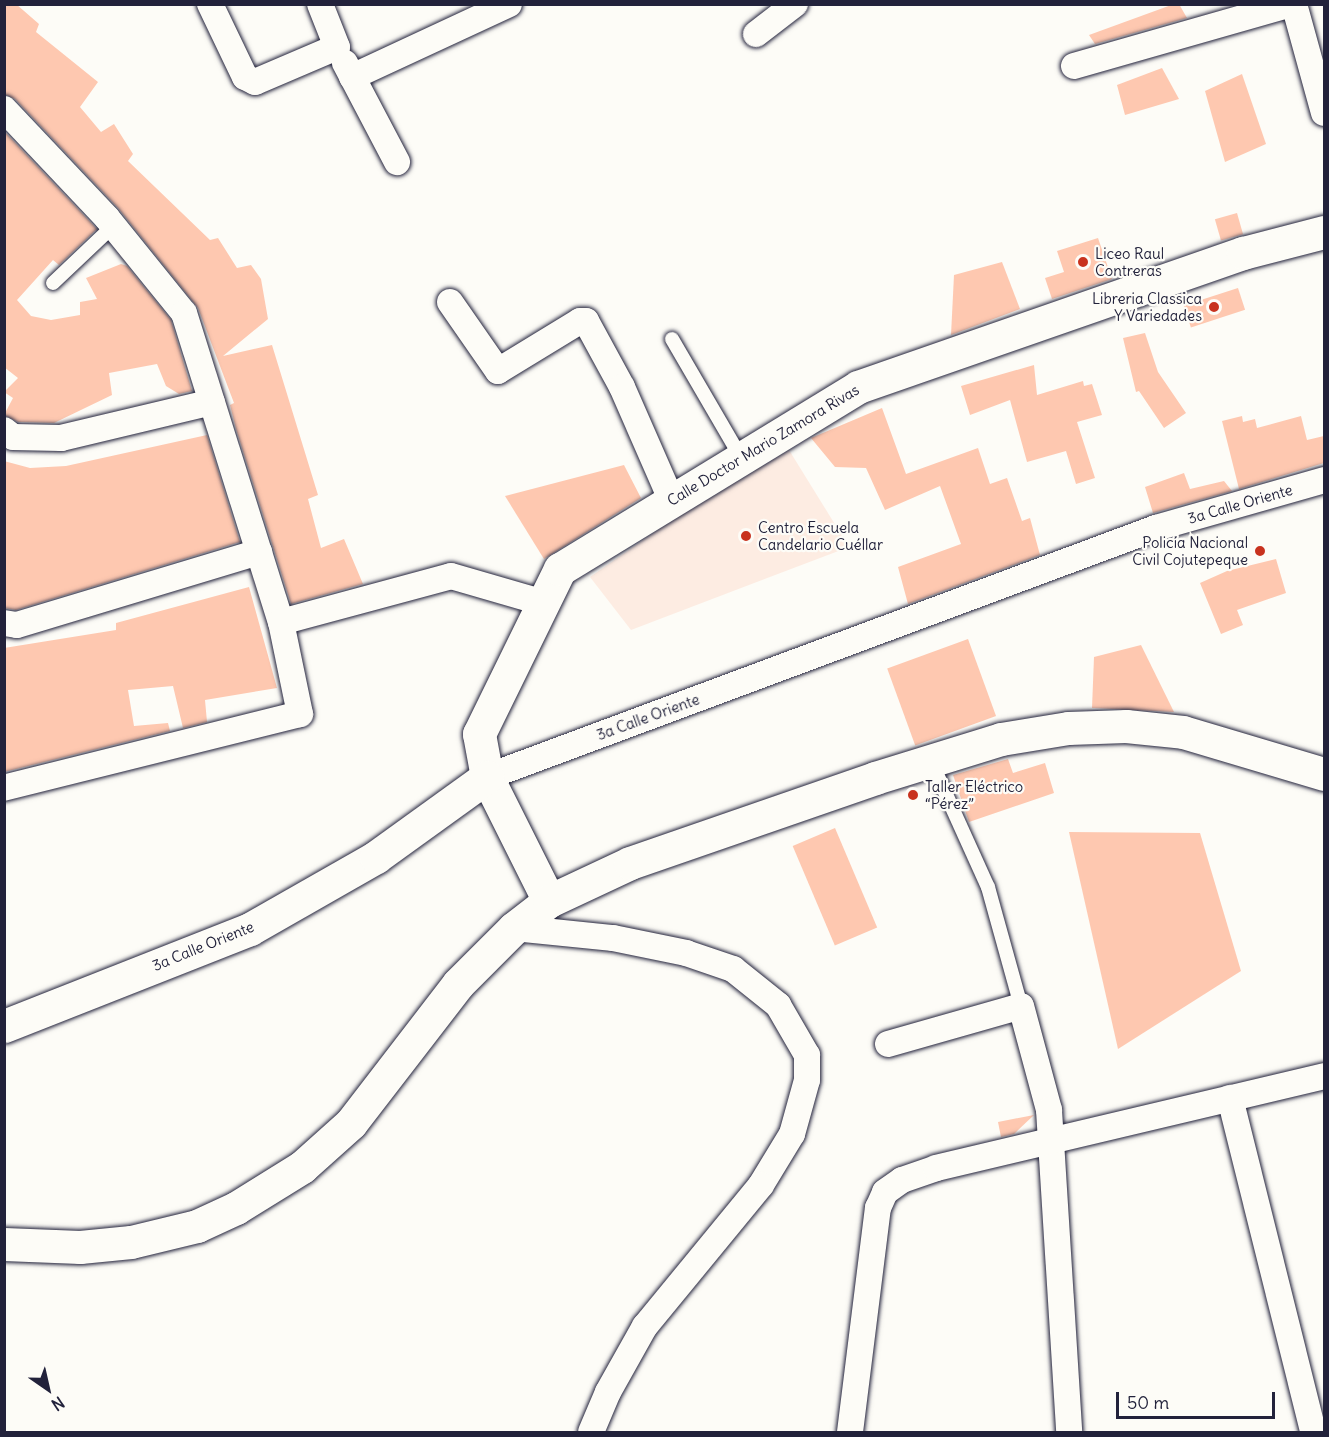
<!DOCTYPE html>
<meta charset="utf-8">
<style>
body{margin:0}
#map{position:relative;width:1329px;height:1437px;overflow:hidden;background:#fdfcf7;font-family:Delius,sans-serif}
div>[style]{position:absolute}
.built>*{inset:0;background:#fdece2}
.building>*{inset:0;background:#fec8b0;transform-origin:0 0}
.roads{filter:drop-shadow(0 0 2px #22223b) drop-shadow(0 0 2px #22223b)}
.lane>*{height:14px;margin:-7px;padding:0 7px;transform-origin:7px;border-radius:7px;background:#fdfcf7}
.street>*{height:26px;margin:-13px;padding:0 13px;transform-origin:13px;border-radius:13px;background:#fdfcf7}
.secondary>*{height:33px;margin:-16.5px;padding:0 16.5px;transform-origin:16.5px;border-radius:16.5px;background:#fdfcf7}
.dots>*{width:16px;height:16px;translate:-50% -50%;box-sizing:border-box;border:3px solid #fdfcf7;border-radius:50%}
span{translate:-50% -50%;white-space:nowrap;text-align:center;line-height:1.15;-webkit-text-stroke:4.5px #fdfcf7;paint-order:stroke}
.poi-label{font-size:15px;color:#22223b}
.left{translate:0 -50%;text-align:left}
.right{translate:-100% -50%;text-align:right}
.street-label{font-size:15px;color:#22223b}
.frame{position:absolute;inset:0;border:6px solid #22223b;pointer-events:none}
.north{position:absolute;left:18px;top:1359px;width:60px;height:60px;-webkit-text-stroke:4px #fdfcf7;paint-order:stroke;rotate:146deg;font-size:16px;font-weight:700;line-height:24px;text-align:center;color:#22223b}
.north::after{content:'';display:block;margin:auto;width:21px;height:27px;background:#22223b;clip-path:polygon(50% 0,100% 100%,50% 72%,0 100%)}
.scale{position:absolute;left:1116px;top:1392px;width:159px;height:27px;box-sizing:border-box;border:3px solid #22223b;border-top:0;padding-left:8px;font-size:18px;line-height:21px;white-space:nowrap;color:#22223b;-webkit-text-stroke:4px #fdfcf7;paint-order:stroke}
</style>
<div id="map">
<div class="built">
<i style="clip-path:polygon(789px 450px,849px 547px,631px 630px,590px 577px,665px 525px)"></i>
</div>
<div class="building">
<i style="clip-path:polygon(4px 4px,16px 4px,39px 24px,36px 32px,98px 82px,80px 107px,101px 132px,114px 124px,133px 154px,128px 161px,210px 240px,218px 238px,237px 268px,251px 265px,261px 279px,268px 319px,223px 356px,272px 345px,318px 495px,308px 499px,321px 548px,344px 539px,363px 584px,291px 604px,236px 429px,230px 405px,234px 403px,198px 308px,118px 208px,15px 99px,4px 94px)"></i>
<i style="clip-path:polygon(1174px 4px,1179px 4px,1187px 18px,1095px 44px,1089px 35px)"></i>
<i style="clip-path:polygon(1162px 68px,1179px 99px,1125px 115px,1117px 85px)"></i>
<i style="clip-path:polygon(1242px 74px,1266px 144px,1225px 162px,1205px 91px)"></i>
<i style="clip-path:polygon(4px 131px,97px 229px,59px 265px,53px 260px,17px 300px,31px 316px,51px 320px,80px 315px,80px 302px,97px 299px,86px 278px,121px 264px,127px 266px,171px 320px,192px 391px,179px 394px,166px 386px,157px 364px,109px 373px,112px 395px,54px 423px,18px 422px,4px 415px,13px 398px,4px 392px,18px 378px,4px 367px)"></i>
<i style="left:1237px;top:213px;width:22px;height:23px;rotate:74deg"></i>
<i style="clip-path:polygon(1098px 238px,1112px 279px,1052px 299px,1045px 278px,1064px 272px,1057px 251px)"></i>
<i style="clip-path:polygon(1002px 262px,1020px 309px,951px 335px,954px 275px)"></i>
<i style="left:1238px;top:288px;width:23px;height:57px;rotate:72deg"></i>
<i style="clip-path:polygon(1145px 333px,1158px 372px,1186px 413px,1164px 428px,1139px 391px,1136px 392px,1123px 338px)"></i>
<i style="clip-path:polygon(1034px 365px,1037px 395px,1083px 381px,1084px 386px,1092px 384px,1102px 415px,1077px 422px,1095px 478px,1076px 484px,1066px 451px,1027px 462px,1010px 400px,970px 415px,961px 386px)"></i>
<i style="clip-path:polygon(882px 408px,906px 474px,978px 448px,990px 484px,1007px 478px,1022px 521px,1030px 518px,1040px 555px,908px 604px,898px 567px,961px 544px,940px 486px,885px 510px,866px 468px,835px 467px,811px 438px)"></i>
<i style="clip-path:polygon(1242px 416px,1243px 422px,1255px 419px,1257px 428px,1301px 416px,1307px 440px,1324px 436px,1324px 463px,1239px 489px,1222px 421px)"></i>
<i style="clip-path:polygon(207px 435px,240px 542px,16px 610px,4px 608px,4px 461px,30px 468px,66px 466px)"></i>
<i style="clip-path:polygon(624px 465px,641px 498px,544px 559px,505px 496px)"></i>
<i style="clip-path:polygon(1184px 473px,1190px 489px,1224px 481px,1232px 491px,1153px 513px,1145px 487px)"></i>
<i style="clip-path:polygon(1276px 559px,1286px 593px,1237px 610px,1243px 625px,1221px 634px,1200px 583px,1227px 571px)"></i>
<i style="clip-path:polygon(249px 587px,277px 688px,205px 700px,207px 722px,183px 728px,173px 686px,128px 690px,134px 726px,168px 723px,170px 731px,4px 772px,4px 648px,116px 630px,116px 623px)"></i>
<i style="left:968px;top:639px;width:82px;height:86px;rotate:70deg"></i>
<i style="clip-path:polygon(1141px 645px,1174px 712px,1092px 708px,1094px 657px)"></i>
<i style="clip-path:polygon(1008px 759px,1013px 773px,1045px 763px,1054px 793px,969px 822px,953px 775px)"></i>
<i style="left:835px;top:828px;width:108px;height:46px;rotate:67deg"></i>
<i style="clip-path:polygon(1069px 832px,1200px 833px,1241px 971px,1118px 1049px)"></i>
<i style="clip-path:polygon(1034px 1115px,1014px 1134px,1001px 1137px,998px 1122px)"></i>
</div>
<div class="roads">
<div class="lane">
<i style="left:53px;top:283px;width:83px;rotate:-43.5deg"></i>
<i style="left:672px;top:339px;width:135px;rotate:59.8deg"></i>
<i style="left:931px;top:761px;width:138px;rotate:65.7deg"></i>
<i style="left:988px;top:887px;width:123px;rotate:74.5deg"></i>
</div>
<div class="street">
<i style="left:210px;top:4px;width:81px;rotate:64.4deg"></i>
<i style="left:245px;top:77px;width:11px;rotate:27deg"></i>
<i style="left:255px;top:82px;width:89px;rotate:-23.1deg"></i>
<i style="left:337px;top:47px;width:46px;rotate:-111.6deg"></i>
<i style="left:1294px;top:4px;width:113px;rotate:74.6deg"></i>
<i style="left:756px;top:34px;width:49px;rotate:-37.6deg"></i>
<i style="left:345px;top:63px;width:112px;rotate:62.3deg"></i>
<i style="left:1074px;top:66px;width:226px;rotate:-15.9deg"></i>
<i style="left:352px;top:77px;width:173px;rotate:-24.9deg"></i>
<i style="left:4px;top:109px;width:150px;rotate:46.6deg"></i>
<i style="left:107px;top:218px;width:122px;rotate:51deg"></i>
<i style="left:184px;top:313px;width:324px;rotate:72.6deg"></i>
<i style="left:281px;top:622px;width:94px;rotate:78.3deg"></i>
<i style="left:300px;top:714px;width:305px;rotate:166deg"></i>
<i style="left:450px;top:302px;width:84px;rotate:55.2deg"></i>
<i style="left:498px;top:371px;width:96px;rotate:-31.4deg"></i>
<i style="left:580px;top:321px;width:6px"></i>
<i style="left:586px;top:321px;width:75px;rotate:61.4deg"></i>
<i style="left:622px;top:387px;width:122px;rotate:66.4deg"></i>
<i style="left:4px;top:430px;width:11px;rotate:38deg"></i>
<i style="left:13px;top:437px;width:48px;rotate:1.2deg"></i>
<i style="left:61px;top:438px;width:155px;rotate:-13.4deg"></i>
<i style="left:281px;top:622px;width:176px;rotate:-15.1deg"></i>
<i style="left:451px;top:576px;width:97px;rotate:16.2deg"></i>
<i style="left:4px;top:623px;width:13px;rotate:9deg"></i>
<i style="left:17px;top:625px;width:253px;rotate:-16.8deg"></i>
<i style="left:487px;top:777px;width:714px;rotate:-20.42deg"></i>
<i style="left:1156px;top:528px;width:175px;rotate:-15.9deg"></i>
<i style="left:514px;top:928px;width:100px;rotate:5.8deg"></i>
<i style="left:613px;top:938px;width:75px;rotate:11.6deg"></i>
<i style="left:686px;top:953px;width:50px;rotate:18.8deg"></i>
<i style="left:733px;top:969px;width:58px;rotate:38.7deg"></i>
<i style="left:778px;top:1005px;width:58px;rotate:59.9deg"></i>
<i style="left:807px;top:1055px;width:25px;rotate:90deg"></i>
<i style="left:807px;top:1080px;width:56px;rotate:105.5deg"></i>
<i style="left:792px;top:1134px;width:60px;rotate:121.3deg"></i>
<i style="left:761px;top:1185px;width:183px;rotate:129.4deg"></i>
<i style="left:645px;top:1326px;width:76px;rotate:119.3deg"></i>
<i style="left:608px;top:1392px;width:43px;rotate:113deg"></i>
<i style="left:888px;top:1044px;width:138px;rotate:-15.9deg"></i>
<i style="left:1021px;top:1006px;width:108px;rotate:74.9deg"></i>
<i style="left:1049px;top:1110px;width:323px;rotate:86.4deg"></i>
<i style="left:1230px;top:1098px;width:344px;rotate:76deg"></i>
<i style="left:850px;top:1432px;width:226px;rotate:-82.9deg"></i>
<i style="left:878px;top:1208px;width:17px;rotate:-66deg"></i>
<i style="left:885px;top:1192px;width:21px;rotate:-35deg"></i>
<i style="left:902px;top:1180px;width:36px;rotate:-19deg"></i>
<i style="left:936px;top:1168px;width:399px;rotate:-13.3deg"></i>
</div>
<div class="secondary">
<i style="left:549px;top:901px;width:139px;rotate:-116.6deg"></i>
<i style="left:487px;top:777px;width:44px;rotate:-100.5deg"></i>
<i style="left:479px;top:734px;width:184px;rotate:-63.9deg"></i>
<i style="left:560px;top:569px;width:349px;rotate:-31.4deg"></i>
<i style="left:858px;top:387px;width:408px;rotate:-19.2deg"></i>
<i style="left:1243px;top:253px;width:84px;rotate:-14.5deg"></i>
<i style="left:4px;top:1026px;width:264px;rotate:-21.5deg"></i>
<i style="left:250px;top:929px;width:145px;rotate:-29.7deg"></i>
<i style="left:376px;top:857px;width:137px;rotate:-35.8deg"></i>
<i style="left:4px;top:1244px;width:76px;rotate:2.3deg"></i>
<i style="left:80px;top:1247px;width:51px;rotate:-5.6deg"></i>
<i style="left:131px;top:1242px;width:68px;rotate:-13.6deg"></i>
<i style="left:197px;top:1226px;width:43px;rotate:-24.8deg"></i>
<i style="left:236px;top:1208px;width:78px;rotate:-31.8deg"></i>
<i style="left:302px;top:1167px;width:66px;rotate:-41.9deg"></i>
<i style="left:351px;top:1123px;width:175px;rotate:-52.4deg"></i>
<i style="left:458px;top:984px;width:79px;rotate:-45deg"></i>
<i style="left:514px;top:928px;width:44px;rotate:-37.6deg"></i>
<i style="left:549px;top:901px;width:89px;rotate:-25.1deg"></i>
<i style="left:630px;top:863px;width:259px;rotate:-19.1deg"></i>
<i style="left:875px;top:778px;width:132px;rotate:-17.2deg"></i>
<i style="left:1001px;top:739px;width:68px;rotate:-9.3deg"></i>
<i style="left:1068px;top:728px;width:58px;rotate:-2deg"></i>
<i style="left:1126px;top:726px;width:57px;rotate:6deg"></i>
<i style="left:1183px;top:732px;width:147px;rotate:16.6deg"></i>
</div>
</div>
<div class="dots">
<i style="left:1083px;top:262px;background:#c8321e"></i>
<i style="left:1214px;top:307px;background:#c8321e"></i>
<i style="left:746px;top:536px;background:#c8321e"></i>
<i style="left:1260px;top:551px;background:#c8321e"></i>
<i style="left:913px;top:795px;background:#c8321e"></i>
</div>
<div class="poi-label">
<span class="left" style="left:1095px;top:262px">Liceo Raul<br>Contreras</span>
<span class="right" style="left:1202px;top:307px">Libreria Classica<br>Y Variedades</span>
<span class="left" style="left:758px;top:536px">Centro Escuela<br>Candelario Cuéllar</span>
<span class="right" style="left:1248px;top:551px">Policía Nacional<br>Civil Cojutepeque</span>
<span class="left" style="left:925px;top:795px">Taller Eléctrico<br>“Pérez”</span>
</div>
<div class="street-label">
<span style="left:763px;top:445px;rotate:-31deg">Calle Doctor Mario Zamora Rivas</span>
<span style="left:1240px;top:504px;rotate:-16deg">3a Calle Oriente</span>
<span style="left:648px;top:717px;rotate:-20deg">3a Calle Oriente</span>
<span style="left:203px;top:946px;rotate:-22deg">3a Calle Oriente</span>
</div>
<div class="frame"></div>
<div class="north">N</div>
<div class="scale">50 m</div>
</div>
